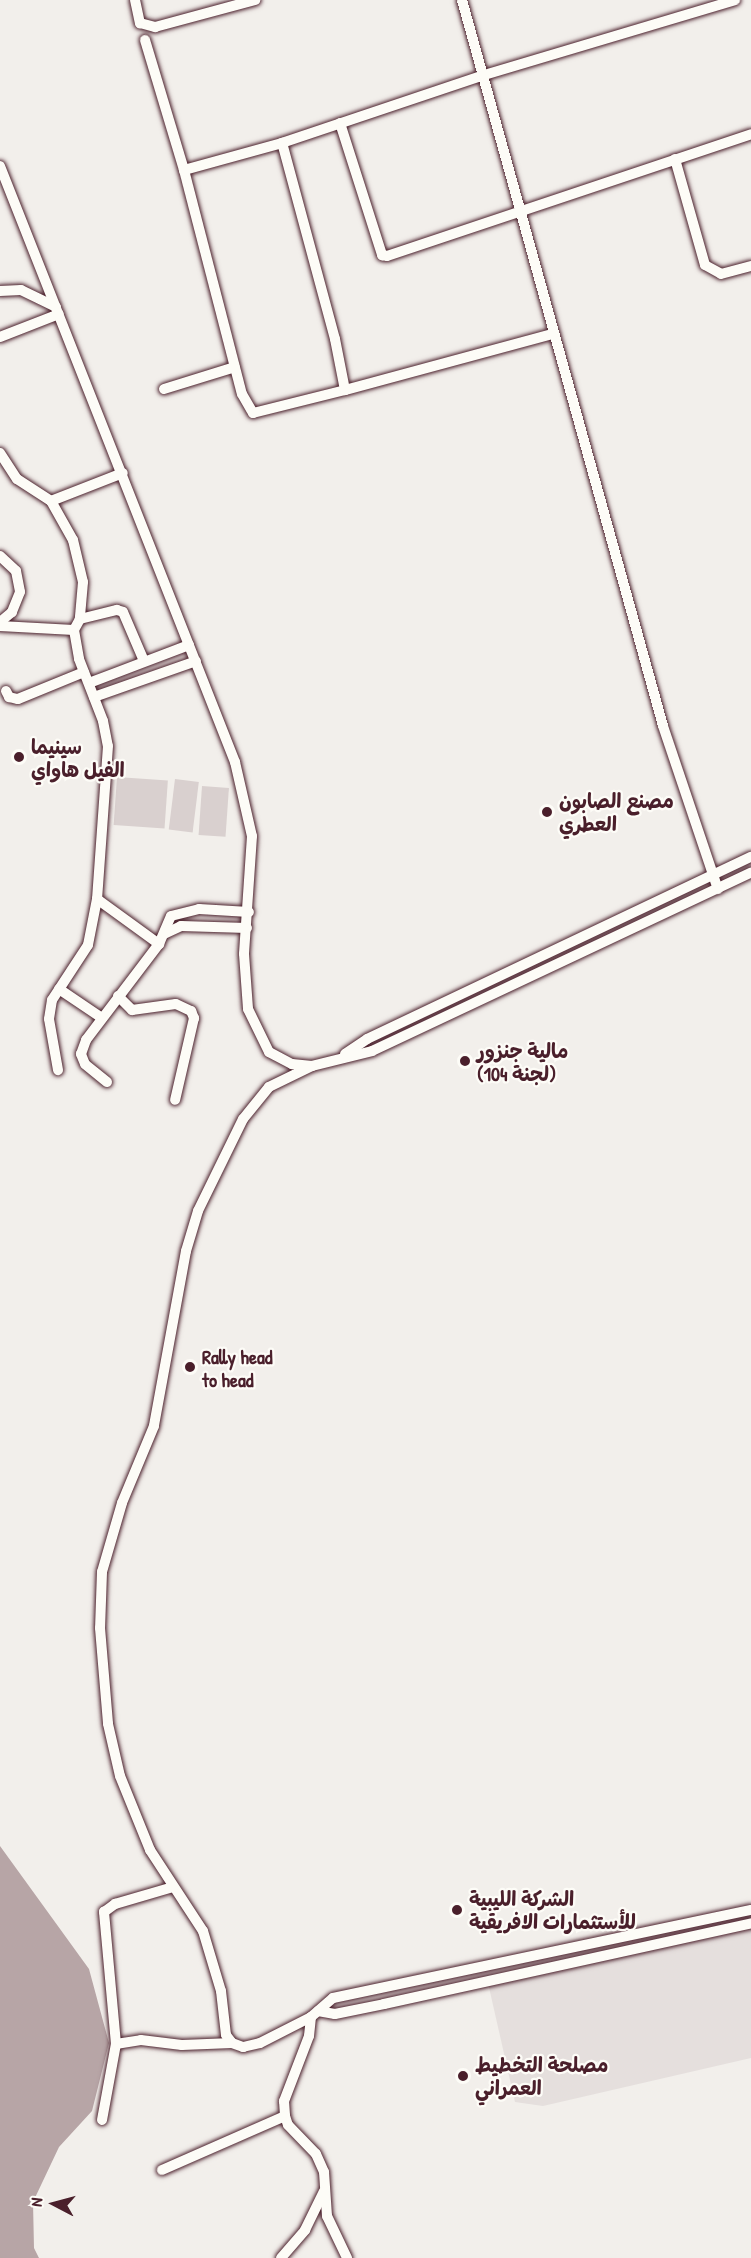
<!DOCTYPE html>
<meta charset="utf-8">
<style>
body{margin:0}
#map{position:relative;width:751px;height:2258px;overflow:hidden;background:#f2efeb;font-family:"Patrick Hand","Playpen Sans Arabic",sans-serif}
div>[style]{position:absolute}
.built>*{inset:0;background:#e5dfdd}
.green>*{inset:0;background:#d9d0cf;transform-origin:0 0}
.water>*{inset:0;background:#b7a5a6}
.roads{filter:drop-shadow(0 0 2px #4a1f2b) drop-shadow(0 0 2px #4a1f2b)}
.street>*{height:10px;margin:-5px;padding:0 5px;transform-origin:5px;border-radius:5px;background:#fdfcf7}
.dots>*{width:16px;height:16px;translate:-50% -50%;box-sizing:border-box;border:3px solid #fdfcf7;border-radius:50%}
span{translate:-50% -50%;white-space:nowrap;text-align:center;line-height:1.15;-webkit-text-stroke:4.5px #fdfcf7;paint-order:stroke}
.poi-label{font-size:20px;color:#4a1f2b;font-weight:700}
.left{translate:0 -50%;text-align:left}
.north{position:absolute;left:24px;top:2174px;width:60px;height:60px;-webkit-text-stroke:4px #fdfcf7;paint-order:stroke;rotate:276deg;font-size:16px;font-weight:700;line-height:24px;text-align:center;color:#4a1f2b}
.north::after{content:'';display:block;margin:auto;width:21px;height:27px;background:#4a1f2b;clip-path:polygon(50% 0,100% 100%,50% 72%,0 100%)}
</style>
<div id="map">
<div class="built">
<i style="clip-path:polygon(751px 1926px,751px 2058px,543px 2106px,515px 2102px,488px 1983px)"></i>
</div>
<div class="green">
<i style="left:117px;top:777px;width:51px;height:48px;rotate:4deg"></i>
<i style="left:175px;top:779px;width:24px;height:51px;rotate:7deg"></i>
<i style="left:202px;top:786px;width:27px;height:49px;rotate:4deg"></i>
</div>
<div class="water">
<i style="clip-path:polygon(0 1846px,89px 1969px,109px 2043px,92px 2111px,59px 2147px,33px 2202px,34px 2248px,39px 2258px,0 2258px)"></i>
</div>
<div class="roads">
<div class="street">
<i style="left:135px;top:0;width:24px;rotate:78deg"></i>
<i style="left:140px;top:23px;width:16px;rotate:15deg"></i>
<i style="left:155px;top:27px;width:104px;rotate:-15.1deg"></i>
<i style="left:462px;top:0;width:753px;rotate:74.52deg"></i>
<i style="left:663px;top:726px;width:172px;rotate:71.4deg"></i>
<i style="left:145px;top:40px;width:136px;rotate:73.3deg"></i>
<i style="left:184px;top:170px;width:231px;rotate:75.5deg"></i>
<i style="left:242px;top:394px;width:22px;rotate:60deg"></i>
<i style="left:253px;top:413px;width:95px;rotate:-14deg"></i>
<i style="left:345px;top:390px;width:52px;rotate:-101.1deg"></i>
<i style="left:335px;top:339px;width:203px;rotate:-105.1deg"></i>
<i style="left:340px;top:123px;width:139px;rotate:72.3deg"></i>
<i style="left:382px;top:255px;width:5px;rotate:11deg"></i>
<i style="left:387px;top:256px;width:384px;rotate:-18.5deg"></i>
<i style="left:675px;top:159px;width:110px;rotate:74.2deg"></i>
<i style="left:705px;top:265px;width:18px;rotate:29deg"></i>
<i style="left:721px;top:274px;width:31px;rotate:-15deg"></i>
<i style="left:0;top:166px;width:641px;rotate:68.48deg"></i>
<i style="left:235px;top:762px;width:76px;rotate:77.1deg"></i>
<i style="left:252px;top:836px;width:118px;rotate:93.9deg"></i>
<i style="left:244px;top:954px;width:55px;rotate:85.8deg"></i>
<i style="left:248px;top:1009px;width:48px;rotate:64deg"></i>
<i style="left:269px;top:1052px;width:26px;rotate:28deg"></i>
<i style="left:292px;top:1064px;width:20px;rotate:6deg"></i>
<i style="left:312px;top:1066px;width:62px;rotate:-14deg"></i>
<i style="left:372px;top:1051px;width:419px;rotate:-25.2deg"></i>
<i style="left:184px;top:170px;width:102px;rotate:-15.4deg"></i>
<i style="left:282px;top:143px;width:213px;rotate:-18.6deg"></i>
<i style="left:484px;top:75px;width:262px;rotate:-16.6deg"></i>
<i style="left:0;top:291px;width:21px;rotate:-3deg"></i>
<i style="left:21px;top:290px;width:39px;rotate:26deg"></i>
<i style="left:0;top:337px;width:63px;rotate:-21.3deg"></i>
<i style="left:164px;top:389px;width:74px;rotate:-17.2deg"></i>
<i style="left:345px;top:390px;width:215px;rotate:-15.1deg"></i>
<i style="left:0;top:453px;width:31px;rotate:57deg"></i>
<i style="left:17px;top:479px;width:40px;rotate:32.9deg"></i>
<i style="left:51px;top:501px;width:77px;rotate:-21.3deg"></i>
<i style="left:51px;top:501px;width:45px;rotate:60.6deg"></i>
<i style="left:73px;top:540px;width:43px;rotate:76.6deg"></i>
<i style="left:83px;top:582px;width:37px;rotate:95deg"></i>
<i style="left:80px;top:619px;width:13px;rotate:119deg"></i>
<i style="left:74px;top:630px;width:29px;rotate:80deg"></i>
<i style="left:79px;top:659px;width:66px;rotate:68.8deg"></i>
<i style="left:103px;top:721px;width:25px;rotate:79deg"></i>
<i style="left:108px;top:746px;width:153px;rotate:94.1deg"></i>
<i style="left:97px;top:899px;width:47px;rotate:101.1deg"></i>
<i style="left:88px;top:945px;width:66px;rotate:123.2deg"></i>
<i style="left:52px;top:1000px;width:19px;rotate:99deg"></i>
<i style="left:49px;top:1019px;width:52px;rotate:80deg"></i>
<i style="left:0;top:556px;width:22px;rotate:43deg"></i>
<i style="left:16px;top:571px;width:21px;rotate:79deg"></i>
<i style="left:20px;top:592px;width:22px;rotate:112deg"></i>
<i style="left:12px;top:612px;width:16px;rotate:140deg"></i>
<i style="left:80px;top:619px;width:38px;rotate:-14deg"></i>
<i style="left:117px;top:610px;width:6px;rotate:18deg"></i>
<i style="left:123px;top:612px;width:53px;rotate:66.8deg"></i>
<i style="left:0;top:626px;width:74px;rotate:3.1deg"></i>
<i style="left:89px;top:683px;width:107px;rotate:-20.8deg"></i>
<i style="left:6px;top:691px;width:7px;rotate:63deg"></i>
<i style="left:9px;top:697px;width:9px;rotate:13deg"></i>
<i style="left:18px;top:699px;width:71px;rotate:-22.2deg"></i>
<i style="left:94px;top:697px;width:108px;rotate:-19.4deg"></i>
<i style="left:97px;top:899px;width:77px;rotate:36deg"></i>
<i style="left:164px;top:934px;width:19px;rotate:-25deg"></i>
<i style="left:181px;top:926px;width:66px;rotate:1.7deg"></i>
<i style="left:59px;top:989px;width:52px;rotate:34deg"></i>
<i style="left:118px;top:996px;width:20px;rotate:45deg"></i>
<i style="left:132px;top:1010px;width:44px;rotate:-7.8deg"></i>
<i style="left:176px;top:1004px;width:17px;rotate:25deg"></i>
<i style="left:191px;top:1011px;width:8px;rotate:67deg"></i>
<i style="left:194px;top:1018px;width:84px;rotate:103deg"></i>
<i style="left:345px;top:1054px;width:27px;rotate:-34deg"></i>
<i style="left:367px;top:1039px;width:425px;rotate:-25.4deg"></i>
<i style="left:312px;top:1066px;width:48px;rotate:154deg"></i>
<i style="left:269px;top:1087px;width:41px;rotate:129.1deg"></i>
<i style="left:243px;top:1119px;width:102px;rotate:116.1deg"></i>
<i style="left:198px;top:1211px;width:42px;rotate:106.7deg"></i>
<i style="left:186px;top:1251px;width:178px;rotate:100.4deg"></i>
<i style="left:154px;top:1426px;width:83px;rotate:112.6deg"></i>
<i style="left:122px;top:1503px;width:72px;rotate:106.2deg"></i>
<i style="left:102px;top:1572px;width:56px;rotate:92deg"></i>
<i style="left:100px;top:1628px;width:96px;rotate:85.2deg"></i>
<i style="left:108px;top:1724px;width:53px;rotate:77deg"></i>
<i style="left:120px;top:1776px;width:80px;rotate:67.9deg"></i>
<i style="left:150px;top:1850px;width:97px;rotate:56.8deg"></i>
<i style="left:203px;top:1931px;width:63px;rotate:73.3deg"></i>
<i style="left:221px;top:1991px;width:44px;rotate:83.5deg"></i>
<i style="left:226px;top:2035px;width:10px;rotate:53deg"></i>
<i style="left:232px;top:2043px;width:12px;rotate:20deg"></i>
<i style="left:243px;top:2047px;width:17px;rotate:-13deg"></i>
<i style="left:260px;top:2043px;width:57px;rotate:-27deg"></i>
<i style="left:311px;top:2017px;width:29px;rotate:-41deg"></i>
<i style="left:333px;top:1998px;width:427px;rotate:-11.9deg"></i>
<i style="left:107px;top:1082px;width:28px;rotate:-141deg"></i>
<i style="left:85px;top:1064px;width:11px;rotate:-112deg"></i>
<i style="left:81px;top:1054px;width:15px;rotate:-70deg"></i>
<i style="left:86px;top:1040px;width:121px;rotate:-52.8deg"></i>
<i style="left:159px;top:944px;width:30px;rotate:-67deg"></i>
<i style="left:171px;top:916px;width:29px;rotate:-14deg"></i>
<i style="left:199px;top:909px;width:50px;rotate:3.4deg"></i>
<i style="left:318px;top:2011px;width:17px;rotate:10deg"></i>
<i style="left:335px;top:2014px;width:50px;rotate:-11.5deg"></i>
<i style="left:384px;top:2004px;width:376px;rotate:-12.4deg"></i>
<i style="left:311px;top:2017px;width:19px;rotate:96deg"></i>
<i style="left:309px;top:2036px;width:70px;rotate:111deg"></i>
<i style="left:284px;top:2101px;width:15px;rotate:86deg"></i>
<i style="left:285px;top:2116px;width:9px;rotate:72deg"></i>
<i style="left:288px;top:2125px;width:40px;rotate:46deg"></i>
<i style="left:316px;top:2154px;width:20px;rotate:66deg"></i>
<i style="left:324px;top:2172px;width:44px;rotate:86.1deg"></i>
<i style="left:327px;top:2216px;width:47px;rotate:64.5deg"></i>
<i style="left:116px;top:2044px;width:25px;rotate:-9deg"></i>
<i style="left:141px;top:2040px;width:41px;rotate:7deg"></i>
<i style="left:182px;top:2045px;width:50px;rotate:-2.3deg"></i>
<i style="left:102px;top:2120px;width:77px;rotate:-79.6deg"></i>
<i style="left:116px;top:2044px;width:133px;rotate:-95.2deg"></i>
<i style="left:104px;top:1912px;width:14px;rotate:-36deg"></i>
<i style="left:115px;top:1904px;width:60px;rotate:-16.3deg"></i>
<i style="left:162px;top:2170px;width:134px;rotate:-23.7deg"></i>
<i style="left:281px;top:2258px;width:37px;rotate:-49deg"></i>
<i style="left:305px;top:2230px;width:43px;rotate:-64deg"></i>
</div>
</div>
<div class="dots">
<i style="left:19px;top:757px;background:#4a1f2b"></i>
<i style="left:547px;top:812px;background:#4a1f2b"></i>
<i style="left:465px;top:1061px;background:#4a1f2b"></i>
<i style="left:190px;top:1367px;background:#4a1f2b"></i>
<i style="left:457px;top:1910px;background:#4a1f2b"></i>
<i style="left:463px;top:2076px;background:#4a1f2b"></i>
</div>
<div class="poi-label">
<span class="left" style="left:31px;top:758px">سينيما<br>الفيل هاواي</span>
<span class="left" style="left:559px;top:812px">مصنع الصابون<br>العطري</span>
<span class="left" style="left:477px;top:1062px">مالية جنزور<br>(لجنة 104)</span>
<span class="left" style="left:202px;top:1368px">Rally head<br>to head</span>
<span class="left" style="left:469px;top:1910px">الشركة الليبية<br>للأستثمارات الافريقية</span>
<span class="left" style="left:475px;top:2076px">مصلحة التخطيط<br>العمراني</span>
</div>
<div class="north">N</div>
</div>
